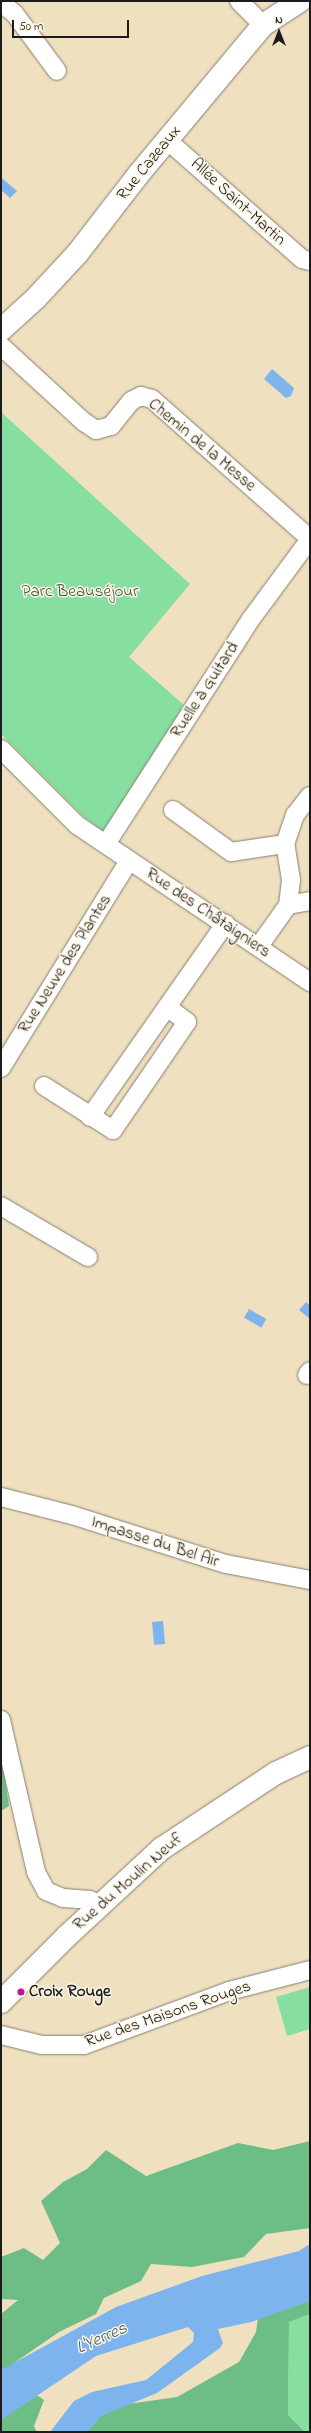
<!DOCTYPE html>
<meta charset="utf-8">
<style>
body{margin:0}
#map{position:relative;width:311px;height:2433px;overflow:hidden;background:#efe0c0;font-family:"Indie Flower",sans-serif}
div>[style]{position:absolute}
.green>*{inset:0;background:#87dea1}
.forest>*{inset:0;background:#6dbd87}
.water>*{inset:0;background:#7db4ed;transform-origin:0 0}
.roads{filter:drop-shadow(0 0 1px #867e6e) drop-shadow(0 0 1px #867e6e)}
.street>*{height:18px;margin:-9px;padding:0 9px;transform-origin:9px;border-radius:9px;background:#fff}
.secondary>*{height:22px;margin:-11px;padding:0 11px;transform-origin:11px;border-radius:11px;background:#fff}
.dots>*{width:11px;height:11px;translate:-50% -50%;box-sizing:border-box;border:2px solid #fcf5e5;border-radius:50%}
span{translate:-50% -50%;white-space:nowrap;text-align:center;line-height:1.15;-webkit-text-stroke:3px #fcf5e5;paint-order:stroke}
.street-label{font-size:17px;color:#1c1c1c}
.park-label{font-size:17px;color:#3c5644}
.poi-label{font-size:17px;color:#1c1c1c;font-weight:700}
.left{translate:0 -50%;text-align:left}
.water-label{font-size:18px;color:#435970;font-style:italic}
.frame{position:absolute;inset:0;border:2px solid #1c1c1c;pointer-events:none}
.north{position:absolute;left:259px;top:12px;width:40px;height:40px;-webkit-text-stroke:3px #fcf5e5;paint-order:stroke;rotate:0deg;font-size:11px;font-weight:700;line-height:16px;text-align:center;color:#1c1c1c}
.north::after{content:'';display:block;margin:auto;width:14px;height:18px;background:#1c1c1c;clip-path:polygon(50% 0,100% 100%,50% 72%,0 100%)}
.scale{position:absolute;left:12px;top:20px;width:117px;height:18px;box-sizing:border-box;border:2px solid #1c1c1c;border-top:0;padding-left:5px;font-size:12px;line-height:14px;white-space:nowrap;color:#1c1c1c;-webkit-text-stroke:3px #fcf5e5;paint-order:stroke}
</style>
<div id="map">
<div class="green">
<i style="clip-path:polygon(1px 412px,190px 584px,129px 657px,184px 705px,104px 832px,85px 818px,1px 734px)"></i>
<i style="clip-path:polygon(310px 1987px,310px 2029px,287px 2036px,276px 1997px)"></i>
<i style="clip-path:polygon(310px 2314px,310px 2432px,305px 2432px,288px 2415px,289px 2322px)"></i>
</div>
<div class="forest">
<i style="clip-path:polygon(1px 1754px,9px 1806px,1px 1811px)"></i>
<i style="clip-path:polygon(310px 2141px,310px 2228px,266px 2234px,244px 2257px,192px 2267px,151px 2264px,141px 2281px,104px 2298px,96px 2314px,59px 2332px,1px 2372px,1px 2314px,18px 2300px,1px 2299px,1px 2257px,24px 2248px,43px 2260px,60px 2243px,41px 2201px,63px 2182px,87px 2169px,106px 2150px,146px 2176px,238px 2143px,273px 2150px)"></i>
<i style="clip-path:polygon(310px 2287px,310px 2314px,289px 2322px,288px 2415px,305px 2432px,72px 2432px,86px 2420px,128px 2404px,177px 2397px,239px 2362px,256px 2332px,258px 2317px)"></i>
<i style="clip-path:polygon(34px 2393px,44px 2400px,34px 2426px,37px 2432px,1px 2432px,1px 2420px)"></i>
</div>
<div class="water">
<i style="clip-path:polygon(3px 179px,17px 191px,10px 198px,1px 190px,1px 180px)"></i>
<i style="clip-path:polygon(272px 369px,294px 388px,291px 396px,286px 398px,264px 379px)"></i>
<i style="clip-path:polygon(306px 1302px,310px 1305px,310px 1319px,299px 1310px)"></i>
<i style="left:249px;top:1309px;width:20px;height:10px;rotate:30deg"></i>
<i style="left:163px;top:1621px;width:23px;height:11px;rotate:85deg"></i>
<i style="clip-path:polygon(310px 2244px,310px 2301px,251px 2322px,218px 2329px,223px 2343px,220px 2348px,157px 2393px,101px 2416px,87px 2432px,50px 2432px,74px 2401px,92px 2392px,146px 2380px,193px 2342px,194px 2333px,188px 2327px,96px 2356px,1px 2420px,1px 2370px,116px 2307px,202px 2276px,299px 2251px)"></i>
</div>
<div class="roads">
<div class="street">
<i style="left:239px;top:1px;width:34px;rotate:45deg"></i>
<i style="left:1px;top:3px;width:16px;rotate:38deg"></i>
<i style="left:14px;top:13px;width:72px;rotate:53.4deg"></i>
<i style="left:167px;top:140px;width:180px;rotate:41.4deg"></i>
<i style="left:302px;top:259px;width:8px;rotate:14deg"></i>
<i style="left:1px;top:346px;width:113px;rotate:42.5deg"></i>
<i style="left:84px;top:422px;width:14px;rotate:34deg"></i>
<i style="left:96px;top:430px;width:16px;rotate:-15deg"></i>
<i style="left:111px;top:426px;width:32px;rotate:-51deg"></i>
<i style="left:131px;top:401px;width:11px;rotate:-27deg"></i>
<i style="left:141px;top:396px;width:11px;rotate:15deg"></i>
<i style="left:152px;top:399px;width:211px;rotate:41.5deg"></i>
<i style="left:1px;top:749px;width:107px;rotate:45deg"></i>
<i style="left:77px;top:825px;width:281px;rotate:34deg"></i>
<i style="left:173px;top:810px;width:72px;rotate:35.9deg"></i>
<i style="left:231px;top:852px;width:55px;rotate:-8.4deg"></i>
<i style="left:106px;top:844px;width:268px;rotate:-57.2deg"></i>
<i style="left:251px;top:619px;width:99px;rotate:-53.6deg"></i>
<i style="left:288px;top:905px;width:22px;rotate:-10deg"></i>
<i style="left:259px;top:946px;width:50px;rotate:-54.7deg"></i>
<i style="left:288px;top:905px;width:25px;rotate:-83deg"></i>
<i style="left:291px;top:880px;width:36px;rotate:-99deg"></i>
<i style="left:285px;top:844px;width:31px;rotate:-71deg"></i>
<i style="left:295px;top:815px;width:24px;rotate:-52deg"></i>
<i style="left:1px;top:1068px;width:243px;rotate:-58.3deg"></i>
<i style="left:44px;top:1086px;width:82px;rotate:32.5deg"></i>
<i style="left:113px;top:1130px;width:131px;rotate:-55.6deg"></i>
<i style="left:187px;top:1022px;width:25px;rotate:-143deg"></i>
<i style="left:90px;top:1117px;width:236px;rotate:-55deg"></i>
<i style="left:1px;top:1206px;width:101px;rotate:30.4deg"></i>
<i style="left:307px;top:1375px;width:5px;rotate:-53deg"></i>
<i style="left:1px;top:1497px;width:73px;rotate:14.2deg"></i>
<i style="left:72px;top:1515px;width:162px;rotate:17.7deg"></i>
<i style="left:226px;top:1564px;width:86px;rotate:10.8deg"></i>
<i style="left:1px;top:1720px;width:156px;rotate:77deg"></i>
<i style="left:36px;top:1872px;width:21px;rotate:62deg"></i>
<i style="left:46px;top:1891px;width:18px;rotate:22deg"></i>
<i style="left:63px;top:1898px;width:27px;rotate:4deg"></i>
<i style="left:90px;top:1900px;width:11px;rotate:27deg"></i>
<i style="left:1px;top:2035px;width:42px;rotate:13.7deg"></i>
<i style="left:42px;top:2045px;width:42px"></i>
<i style="left:84px;top:2045px;width:155px;rotate:-20.4deg"></i>
<i style="left:229px;top:1991px;width:84px;rotate:-14.5deg"></i>
</div>
<div class="secondary">
<i style="left:1px;top:330px;width:47px;rotate:-42.4deg"></i>
<i style="left:36px;top:298px;width:60px;rotate:-47deg"></i>
<i style="left:77px;top:254px;width:100px;rotate:-52.3deg"></i>
<i style="left:138px;top:175px;width:195px;rotate:-50.2deg"></i>
<i style="left:263px;top:25px;width:44px;rotate:-33deg"></i>
<i style="left:1px;top:2002px;width:93px;rotate:-45deg"></i>
<i style="left:67px;top:1936px;width:128px;rotate:-42.8deg"></i>
<i style="left:161px;top:1849px;width:138px;rotate:-33.5deg"></i>
<i style="left:276px;top:1773px;width:38px;rotate:-25deg"></i>
</div>
</div>
<div class="dots">
<i style="left:21px;top:1992px;background:#b5179e"></i>
</div>
<div class="street-label">
<span style="left:149px;top:163px;rotate:-51deg">Rue Cazeaux</span>
<span style="left:238px;top:202px;rotate:42deg">Allée Saint-Martin</span>
<span style="left:202px;top:445px;rotate:40deg">Chemin de la Messe</span>
<span style="left:205px;top:690px;rotate:-57deg">Ruelle à Guitard</span>
<span style="left:208px;top:913px;rotate:34deg">Rue des Châtaigniers</span>
<span style="left:65px;top:964px;rotate:-58deg">Rue Neuve des Plantes</span>
<span style="left:155px;top:1542px;rotate:18deg">Impasse du Bel Air</span>
<span style="left:128px;top:1882px;rotate:-41deg">Rue du Moulin Neuf</span>
<span style="left:168px;top:2014px;rotate:-19deg">Rue des Maisons Rouges</span>
</div>
<div class="park-label">
<span style="left:80px;top:592px">Parc Beauséjour</span>
</div>
<div class="poi-label">
<span class="left" style="left:29px;top:1992px">Croix Rouge</span>
</div>
<div class="water-label">
<span style="left:102px;top:2339px;rotate:-24deg">L'Yerres</span>
</div>
<div class="frame"></div>
<div class="north">N</div>
<div class="scale">50 m</div>
</div>
